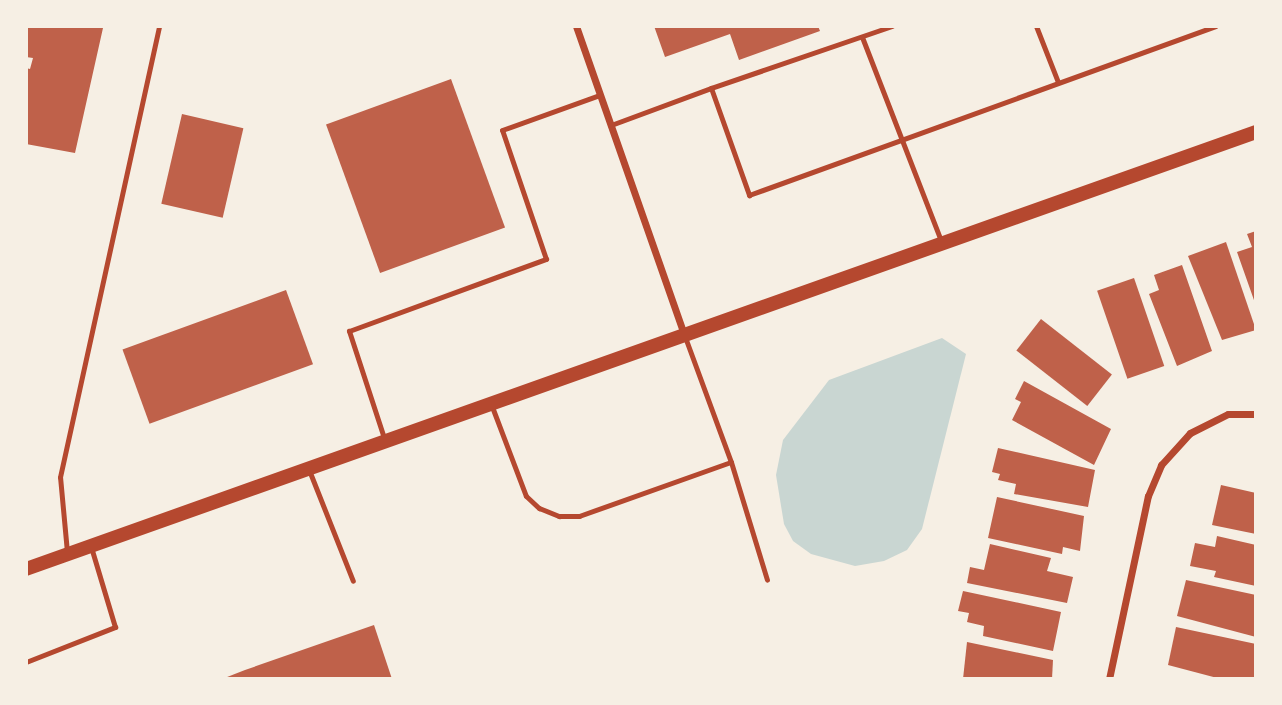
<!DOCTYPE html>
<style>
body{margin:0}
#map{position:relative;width:1282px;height:705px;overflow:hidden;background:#f6efe4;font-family:Georgia,serif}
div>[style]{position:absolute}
.water>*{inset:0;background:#c9d6d2}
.building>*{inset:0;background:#bf614a;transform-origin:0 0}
.service>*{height:5px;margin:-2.5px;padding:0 2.5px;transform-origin:2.5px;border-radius:2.5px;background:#b5482f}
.minor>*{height:7px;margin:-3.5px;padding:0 3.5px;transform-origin:3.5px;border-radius:3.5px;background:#b5482f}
.secondary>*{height:14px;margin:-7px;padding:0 7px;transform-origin:7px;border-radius:7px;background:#b5482f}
span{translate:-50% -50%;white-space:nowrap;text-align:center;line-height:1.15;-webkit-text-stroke:7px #f6efe4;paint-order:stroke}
.frame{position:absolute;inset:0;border:28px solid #f6efe4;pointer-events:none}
</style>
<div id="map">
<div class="water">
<i style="clip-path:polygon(942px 338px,966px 354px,922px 529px,907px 550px,884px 561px,855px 566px,811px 554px,793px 541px,784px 524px,776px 475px,783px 440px,829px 380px)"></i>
</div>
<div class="building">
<i style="clip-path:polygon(26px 26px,103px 28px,75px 153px,26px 144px,26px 68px,30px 69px,33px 58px,26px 57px)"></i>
<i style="clip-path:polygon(654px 26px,818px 26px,820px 31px,739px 60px,730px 34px,665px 57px)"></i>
<i style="left:451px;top:79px;width:158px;height:133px;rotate:70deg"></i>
<i style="left:182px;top:114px;width:63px;height:92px;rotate:13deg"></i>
<i style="clip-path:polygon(1256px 231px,1256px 303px,1255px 303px,1237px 252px,1252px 247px,1247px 234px)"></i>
<i style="clip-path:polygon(1226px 242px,1256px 330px,1222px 340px,1188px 256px)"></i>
<i style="clip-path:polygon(1182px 265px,1212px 351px,1177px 366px,1149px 294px,1159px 290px,1154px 275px)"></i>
<i style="left:1134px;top:278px;width:93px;height:39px;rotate:71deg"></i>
<i style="left:286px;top:290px;width:79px;height:174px;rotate:70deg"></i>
<i style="left:1041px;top:319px;width:90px;height:40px;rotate:38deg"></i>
<i style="clip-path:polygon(1024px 381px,1111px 429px,1094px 465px,1012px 420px,1021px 402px,1015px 399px)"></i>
<i style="clip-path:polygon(998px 448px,1095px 470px,1088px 507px,1014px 494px,1016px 484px,998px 480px,1000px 474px,992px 472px)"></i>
<i style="clip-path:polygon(1221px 485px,1256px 493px,1256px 534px,1212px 525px)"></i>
<i style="clip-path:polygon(997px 497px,1084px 516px,1080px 551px,1063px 547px,1062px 554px,988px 538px)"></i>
<i style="clip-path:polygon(1217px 536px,1256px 545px,1256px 586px,1214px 577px,1216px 571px,1190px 566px,1195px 543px,1215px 547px)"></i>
<i style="clip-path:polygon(990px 544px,1051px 558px,1047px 571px,1073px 577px,1067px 603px,967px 583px,970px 567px,984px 570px)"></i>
<i style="clip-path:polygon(1186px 580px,1256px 595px,1256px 637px,1177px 616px)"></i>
<i style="clip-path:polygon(963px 591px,1061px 612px,1053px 651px,983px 636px,984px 626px,967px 622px,969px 613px,958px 611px)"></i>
<i style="clip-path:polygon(374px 625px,392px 679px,222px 679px,245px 670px)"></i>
<i style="clip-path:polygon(1176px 627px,1256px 644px,1256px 679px,1221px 679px,1168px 665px)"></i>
<i style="clip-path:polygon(967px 642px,1053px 660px,1052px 679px,963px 679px)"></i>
</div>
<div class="service">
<i style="left:892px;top:26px;width:191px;rotate:161.1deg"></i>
<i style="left:711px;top:88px;width:114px;rotate:70.4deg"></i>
<i style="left:749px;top:195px;width:496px;rotate:-19.9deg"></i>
<i style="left:1036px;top:26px;width:60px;rotate:68.6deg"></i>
<i style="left:862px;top:37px;width:221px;rotate:68.8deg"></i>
<i style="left:611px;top:125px;width:107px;rotate:-20.3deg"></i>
<i style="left:685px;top:337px;width:133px;rotate:69.8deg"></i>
<i style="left:731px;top:462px;width:123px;rotate:73deg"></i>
<i style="left:491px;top:404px;width:98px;rotate:69.2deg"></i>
<i style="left:526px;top:496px;width:18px;rotate:43deg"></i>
<i style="left:539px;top:508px;width:22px;rotate:22deg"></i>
<i style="left:559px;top:516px;width:20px"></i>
<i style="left:579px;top:516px;width:161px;rotate:-19.6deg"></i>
<i style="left:385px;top:441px;width:116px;rotate:-108.1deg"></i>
<i style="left:349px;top:331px;width:210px;rotate:-20.1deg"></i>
<i style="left:546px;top:259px;width:136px;rotate:-108.8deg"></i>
<i style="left:502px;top:130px;width:104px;rotate:-19.7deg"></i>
<i style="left:309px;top:470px;width:119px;rotate:68.4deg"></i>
<i style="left:67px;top:552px;width:75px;rotate:-95.3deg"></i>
<i style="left:60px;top:477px;width:462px;rotate:-77.6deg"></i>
<i style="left:26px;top:662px;width:96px;rotate:-21.5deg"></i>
<i style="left:115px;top:627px;width:84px;rotate:-106.7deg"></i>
</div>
<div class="minor">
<i style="left:576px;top:26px;width:327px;rotate:70.7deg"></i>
<i style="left:1109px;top:679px;width:187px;rotate:-78deg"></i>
<i style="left:1148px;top:496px;width:34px;rotate:-67deg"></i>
<i style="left:1161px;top:465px;width:43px;rotate:-47.8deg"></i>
<i style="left:1190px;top:433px;width:42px;rotate:-26.6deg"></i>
<i style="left:1228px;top:414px;width:28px"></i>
</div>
<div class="secondary">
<i style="left:26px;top:569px;width:1305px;rotate:-19.56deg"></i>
</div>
<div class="frame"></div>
</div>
